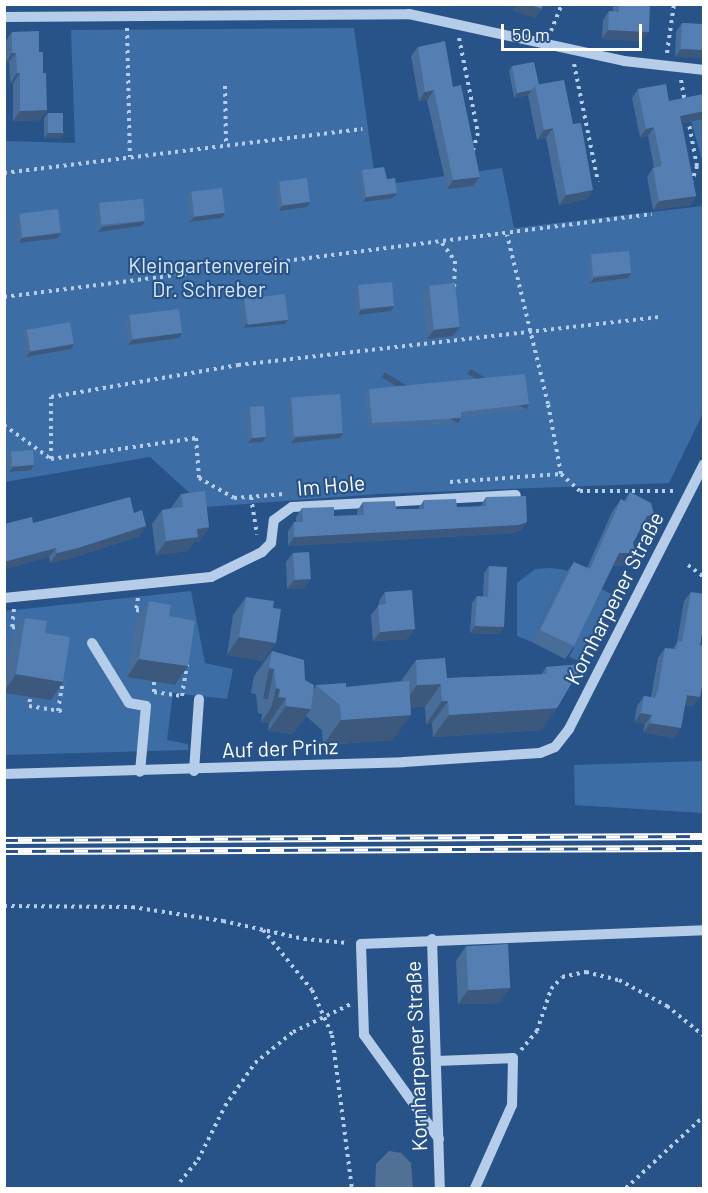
<!DOCTYPE html>
<meta charset="utf-8">
<style>
body{margin:0}
#map{position:relative;width:708px;height:1193px;overflow:hidden;background:#285389;font-family:Barlow,sans-serif}
div>[style]{position:absolute}
.green>*{inset:0;background:#3d6da5}
.water>*{inset:0;background:#517095}
.path>*{height:4px;margin-top:-2px;transform-origin:0;background:repeating-linear-gradient(90deg,#b5cde9 0 3px,transparent 0 7.5px)}
.minor>*{height:10px;margin:-5px;padding:0 5px;transform-origin:5px;border-radius:5px;background:#b5cde9}
.rail>*{height:7px;margin-top:-3.5px;transform-origin:0;background:repeating-linear-gradient(90deg,#285389 0 14px,#fff 0 28px);box-sizing:border-box;border-block:2px solid #fff}
.wall>*{inset:0;background:#496d99}
.shaded-wall>*{inset:0;background:#3c597d;transform-origin:0 0}
.building>*{inset:0;background:#557fb2;transform-origin:0 0}
span{translate:-50% -50%;white-space:nowrap;text-align:center;line-height:1.15;-webkit-text-stroke:4.5px #285389;paint-order:stroke}
.park-label{font-size:21px;color:#d9e7f7}
.street-label{font-size:21px;color:#fff}
.frame{position:absolute;inset:0;border:6px solid #fff;pointer-events:none}
.scale{position:absolute;left:501px;top:24px;width:141px;height:27px;box-sizing:border-box;border:3px solid #fff;border-top:0;padding-left:8px;font-size:18px;line-height:21px;white-space:nowrap;color:#fff;-webkit-text-stroke:4px #285389;paint-order:stroke}
</style>
<div id="map">
<div class="green">
<i style="clip-path:polygon(354px 28px,376px 186px,502px 168px,514px 228px,703px 206px,703px 413px,669px 483px,379px 494px,205px 507px,150px 457px,5px 482px,5px 141px,75px 143px,71px 30px)"></i>
<i style="clip-path:polygon(703px 119px,704px 119px,703px 163px,691px 121px)"></i>
<i style="clip-path:polygon(551px 568px,565px 570px,613px 595px,579px 661px,569px 657px,574px 648px,565px 574px,532px 642px,517px 636px,517px 583px,535px 569px)"></i>
<i style="clip-path:polygon(191px 591px,205px 663px,233px 669px,227px 699px,173px 693px,167px 740px,188px 744px,188px 750px,5px 755px,5px 611px)"></i>
<i style="clip-path:polygon(703px 761px,703px 813px,575px 805px,574px 765px)"></i>
</div>
<div class="water">
<i style="clip-path:polygon(389px 1151px,401px 1153px,411px 1163px,413px 1188px,375px 1188px,376px 1164px)"></i>
</div>
<div class="path">
<i style="left:127px;top:28px;width:129px;rotate:88.7deg"></i>
<i style="left:551px;top:31px;width:29px;rotate:-68deg"></i>
<i style="left:459px;top:38px;width:97px;rotate:78.7deg"></i>
<i style="left:478px;top:133px;width:18px;rotate:106deg"></i>
<i style="left:667px;top:53px;width:49px;rotate:-81.9deg"></i>
<i style="left:574px;top:64px;width:120px;rotate:78.5deg"></i>
<i style="left:681px;top:80px;width:22px;rotate:80deg"></i>
<i style="left:225px;top:86px;width:59px;rotate:89deg"></i>
<i style="left:688px;top:119px;width:48px;rotate:79.2deg"></i>
<i style="left:697px;top:166px;width:16px;rotate:108deg"></i>
<i style="left:4px;top:173px;width:361px;rotate:-7deg"></i>
<i style="left:442px;top:243px;width:22px;rotate:54deg"></i>
<i style="left:455px;top:261px;width:26px;rotate:92deg"></i>
<i style="left:4px;top:297px;width:653px;rotate:-7.3deg"></i>
<i style="left:4px;top:425px;width:58px;rotate:35.9deg"></i>
<i style="left:51px;top:459px;width:147px;rotate:-8.2deg"></i>
<i style="left:196px;top:438px;width:40px;rotate:85.7deg"></i>
<i style="left:199px;top:478px;width:40px;rotate:29.7deg"></i>
<i style="left:234px;top:498px;width:50px;rotate:-4.6deg"></i>
<i style="left:51px;top:459px;width:62px;rotate:-90deg"></i>
<i style="left:51px;top:397px;width:190px;rotate:-9.7deg"></i>
<i style="left:238px;top:365px;width:423px;rotate:-6.5deg"></i>
<i style="left:561px;top:474px;width:25px;rotate:42deg"></i>
<i style="left:580px;top:491px;width:96px"></i>
<i style="left:450px;top:482px;width:111px;rotate:-4.1deg"></i>
<i style="left:561px;top:474px;width:71px;rotate:-100.5deg"></i>
<i style="left:548px;top:404px;width:174px;rotate:-103.6deg"></i>
<i style="left:251px;top:497px;width:38px;rotate:81deg"></i>
<i style="left:688px;top:565px;width:20px;rotate:37deg"></i>
<i style="left:138px;top:598px;width:12px;rotate:99deg"></i>
<i style="left:136px;top:610px;width:11px;rotate:10deg"></i>
<i style="left:14px;top:609px;width:18px;rotate:96deg"></i>
<i style="left:12px;top:627px;width:10px;rotate:11deg"></i>
<i style="left:154px;top:682px;width:10px;rotate:90deg"></i>
<i style="left:154px;top:692px;width:28px;rotate:8deg"></i>
<i style="left:182px;top:696px;width:32px;rotate:-81deg"></i>
<i style="left:30px;top:699px;width:7px;rotate:98deg"></i>
<i style="left:29px;top:706px;width:36px;rotate:9deg"></i>
<i style="left:58px;top:711px;width:30px;rotate:-81deg"></i>
<i style="left:4px;top:906px;width:128px;rotate:0.4deg"></i>
<i style="left:132px;top:907px;width:92px;rotate:8.7deg"></i>
<i style="left:223px;top:921px;width:83px;rotate:12.5deg"></i>
<i style="left:304px;top:939px;width:44px;rotate:5.2deg"></i>
<i style="left:263px;top:930px;width:77px;rotate:50.8deg"></i>
<i style="left:312px;top:990px;width:49px;rotate:66deg"></i>
<i style="left:332px;top:1035px;width:154px;rotate:82.6deg"></i>
<i style="left:521px;top:1050px;width:25px;rotate:-50deg"></i>
<i style="left:537px;top:1031px;width:44px;rotate:-71.6deg"></i>
<i style="left:551px;top:989px;width:16px;rotate:-47deg"></i>
<i style="left:562px;top:977px;width:25px;rotate:-12deg"></i>
<i style="left:586px;top:972px;width:34px;rotate:14deg"></i>
<i style="left:619px;top:980px;width:55px;rotate:28.4deg"></i>
<i style="left:667px;top:1006px;width:48px;rotate:39deg"></i>
<i style="left:180px;top:1182px;width:28px;rotate:-51deg"></i>
<i style="left:198px;top:1160px;width:60px;rotate:-63.4deg"></i>
<i style="left:225px;top:1106px;width:52px;rotate:-55.1deg"></i>
<i style="left:255px;top:1063px;width:49px;rotate:-39.2deg"></i>
<i style="left:293px;top:1032px;width:64px;rotate:-25.8deg"></i>
<i style="left:626px;top:1188px;width:106px;rotate:-42.7deg"></i>
</div>
<div class="minor">
<i style="left:4px;top:17px;width:405px;rotate:-0.4deg"></i>
<i style="left:409px;top:14px;width:220px;rotate:12.3deg"></i>
<i style="left:624px;top:61px;width:81px;rotate:6.4deg"></i>
<i style="left:4px;top:598px;width:208px;rotate:-5.8deg"></i>
<i style="left:211px;top:577px;width:57px;rotate:-26.1deg"></i>
<i style="left:262px;top:552px;width:13px;rotate:-45deg"></i>
<i style="left:271px;top:543px;width:23px;rotate:-83deg"></i>
<i style="left:274px;top:520px;width:22px;rotate:-36deg"></i>
<i style="left:292px;top:507px;width:224px;rotate:-3.1deg"></i>
<i style="left:92px;top:643px;width:70px;rotate:58.3deg"></i>
<i style="left:129px;top:703px;width:17px;rotate:10deg"></i>
<i style="left:146px;top:706px;width:66px;rotate:95.2deg"></i>
<i style="left:194px;top:771px;width:72px;rotate:-86deg"></i>
<i style="left:4px;top:774px;width:400px;rotate:-1.7deg"></i>
<i style="left:404px;top:762px;width:136px;rotate:-3.8deg"></i>
<i style="left:540px;top:753px;width:16px;rotate:-22deg"></i>
<i style="left:555px;top:747px;width:23px;rotate:-52deg"></i>
<i style="left:569px;top:729px;width:297px;rotate:-63deg"></i>
<i style="left:432px;top:939px;width:249px;rotate:88.2deg"></i>
<i style="left:436px;top:1061px;width:77px;rotate:-2.2deg"></i>
<i style="left:513px;top:1058px;width:47px;rotate:91.2deg"></i>
<i style="left:512px;top:1105px;width:91px;rotate:114deg"></i>
<i style="left:439px;top:1139px;width:128px;rotate:-125.8deg"></i>
<i style="left:364px;top:1035px;width:91px;rotate:-91.9deg"></i>
<i style="left:361px;top:944px;width:343px;rotate:-2.3deg"></i>
</div>
<div class="rail">
<i style="left:4px;top:840px;width:700px;rotate:-0.33deg"></i>
<i style="left:4px;top:851px;width:700px;rotate:-0.25deg"></i>
</div>
<div class="wall">
<i style="clip-path:polygon(613px 4px,650px 4px,642px 41px,602px 39px,603px 20px,609px 11px,613px 11px)"></i>
<i style="clip-path:polygon(682px 23px,704px 24px,675px 57px,676px 32px)"></i>
<i style="clip-path:polygon(12px 32px,39px 52px,43px 73px,47px 110px,40px 120px,13px 121px,13px 83px,10px 83px,9px 62px,5px 63px,5px 42px)"></i>
<i style="clip-path:polygon(418px 47px,453px 87px,473px 186px,447px 189px,427px 100px,419px 101px,411px 56px)"></i>
<i style="clip-path:polygon(512px 66px,539px 85px,587px 199px,559px 205px,546px 138px,537px 140px,528px 95px,514px 98px,509px 71px)"></i>
<i style="clip-path:polygon(638px 89px,669px 101px,704px 94px,704px 119px,682px 123px,696px 196px,690px 205px,653px 210px,647px 177px,653px 168px,654px 168px,648px 136px,640px 137px,632px 98px)"></i>
<i style="clip-path:polygon(48px 113px,64px 133px,60px 138px,44px 138px,44px 118px)"></i>
<i style="clip-path:polygon(362px 170px,387px 179px,393px 198px,363px 202px,359px 174px)"></i>
<i style="clip-path:polygon(279px 181px,307px 207px,279px 211px,276px 186px)"></i>
<i style="clip-path:polygon(191px 191px,222px 218px,190px 222px,187px 196px)"></i>
<i style="clip-path:polygon(99px 204px,142px 226px,98px 232px,96px 209px)"></i>
<i style="clip-path:polygon(19px 214px,61px 233px,58px 238px,19px 243px,16px 219px)"></i>
<i style="clip-path:polygon(591px 255px,628px 278px,590px 283px,588px 260px)"></i>
<i style="clip-path:polygon(429px 286px,460px 327px,453px 336px,427px 339px,422px 295px)"></i>
<i style="clip-path:polygon(358px 287px,394px 306px,391px 311px,358px 315px,354px 292px)"></i>
<i style="clip-path:polygon(244px 300px,288px 320px,285px 324px,243px 328px,240px 305px)"></i>
<i style="clip-path:polygon(129px 314px,179px 338px,128px 345px,126px 319px)"></i>
<i style="clip-path:polygon(26px 328px,74px 344px,71px 349px,26px 357px,23px 333px)"></i>
<i style="clip-path:polygon(369px 389px,529px 404px,526px 409px,461px 417px,458px 423px,369px 428px,365px 394px)"></i>
<i style="clip-path:polygon(291px 399px,343px 433px,340px 438px,291px 443px,287px 404px)"></i>
<i style="clip-path:polygon(250px 408px,266px 437px,262px 442px,248px 443px,246px 413px)"></i>
<i style="clip-path:polygon(11px 452px,34px 465px,31px 470px,9px 472px,8px 457px)"></i>
<i style="clip-path:polygon(630px 492px,654px 514px,645px 527px,641px 528px,633px 543px,635px 553px,626px 565px,613px 566px,574px 646px,565px 659px,532px 642px,565px 574px,574px 562px,587px 568px,612px 512px,621px 499px,624px 501px)"></i>
<i style="clip-path:polygon(181px 494px,209px 527px,199px 542px,194px 542px,188px 551px,156px 555px,152px 524px,162px 510px,171px 508px)"></i>
<i style="clip-path:polygon(486px 497px,527px 522px,521px 530px,513px 533px,288px 546px,288px 531px,294px 522px,296px 522px,296px 517px,302px 508px,334px 516px,357px 515px,357px 511px,363px 502px,396px 509px,418px 509px,424px 500px,457px 507px,480px 507px)"></i>
<i style="clip-path:polygon(33px 523px,140px 536px,71px 558px,50px 563px,49px 557px)"></i>
<i style="clip-path:polygon(293px 553px,304px 589px,287px 589px,286px 562px)"></i>
<i style="clip-path:polygon(489px 566px,499px 634px,470px 633px,472px 603px,477px 596px,483px 597px,484px 573px)"></i>
<i style="clip-path:polygon(385px 592px,408px 639px,373px 641px,371px 615px,379px 605px,379px 601px)"></i>
<i style="clip-path:polygon(691px 592px,703px 627px,700px 645px,693px 706px,685px 705px,674px 738px,643px 732px,645px 724px,634px 722px,637px 706px,644px 696px,651px 697px,658px 658px,665px 648px,673px 649px,677px 642px,684px 601px)"></i>
<i style="clip-path:polygon(246px 597px,263px 661px,227px 655px,233px 615px)"></i>
<i style="clip-path:polygon(149px 601px,169px 616px,188px 666px,175px 685px,127px 677px,136px 620px)"></i>
<i style="clip-path:polygon(25px 618px,45px 633px,51px 700px,4px 693px,4px 683px,12px 636px)"></i>
<i style="clip-path:polygon(272px 651px,314px 689px,316px 685px,346px 687px,401px 681px,416px 660px,447px 678px,541px 675px,546px 667px,583px 664px,541px 730px,433px 737px,432px 723px,426px 724px,425px 707px,411px 707px,393px 740px,323px 745px,322px 730px,306px 716px,293px 734px,268px 731px,269px 723px,261px 722px,262px 714px,258px 713px,256px 694px,251px 693px,254px 676px)"></i>
<i style="clip-path:polygon(466px 946px,500px 1003px,458px 1004px,456px 961px)"></i>
</div>
<div class="shaded-wall">
<i style="clip-path:polygon(516px 4px,528px 4px,542px 9px,535px 18px,512px 11px)"></i>
<i style="clip-path:polygon(608px 30px,649px 32px,642px 41px,602px 39px)"></i>
<i style="clip-path:polygon(681px 49px,704px 50px,704px 58px,675px 57px)"></i>
<i style="clip-path:polygon(12px 53px,16px 53px,9px 62px,5px 63px)"></i>
<i style="clip-path:polygon(17px 73px,20px 73px,13px 83px,10px 83px)"></i>
<i style="clip-path:polygon(434px 90px,427px 100px,419px 101px,425px 92px)"></i>
<i style="clip-path:polygon(532px 90px,528px 95px,514px 98px,517px 93px)"></i>
<i style="clip-path:polygon(47px 110px,40px 120px,13px 121px,20px 111px)"></i>
<i style="clip-path:polygon(704px 111px,704px 119px,674px 125px,680px 116px)"></i>
<i style="clip-path:polygon(654px 127px,648px 136px,640px 137px,646px 129px)"></i>
<i style="clip-path:polygon(553px 128px,546px 138px,537px 140px,544px 130px)"></i>
<i style="clip-path:polygon(48px 133px,64px 133px,60px 138px,44px 138px)"></i>
<i style="clip-path:polygon(480px 177px,473px 186px,447px 189px,453px 180px)"></i>
<i style="clip-path:polygon(593px 190px,587px 199px,559px 205px,566px 195px)"></i>
<i style="clip-path:polygon(397px 193px,393px 198px,363px 202px,366px 197px)"></i>
<i style="clip-path:polygon(696px 196px,690px 205px,653px 210px,659px 201px)"></i>
<i style="clip-path:polygon(310px 202px,307px 207px,279px 211px,282px 206px)"></i>
<i style="clip-path:polygon(225px 213px,222px 218px,190px 222px,194px 217px)"></i>
<i style="clip-path:polygon(145px 221px,142px 226px,98px 232px,102px 227px)"></i>
<i style="clip-path:polygon(61px 233px,58px 238px,19px 243px,22px 238px)"></i>
<i style="clip-path:polygon(631px 273px,628px 278px,590px 283px,594px 278px)"></i>
<i style="clip-path:polygon(394px 306px,391px 311px,358px 315px,361px 310px)"></i>
<i style="clip-path:polygon(288px 320px,285px 324px,243px 328px,247px 323px)"></i>
<i style="clip-path:polygon(460px 327px,453px 336px,427px 339px,434px 330px)"></i>
<i style="clip-path:polygon(182px 333px,179px 338px,128px 345px,132px 340px)"></i>
<i style="clip-path:polygon(74px 344px,71px 349px,26px 357px,30px 352px)"></i>
<i style="left:529px;top:404px;width:6px;height:68px;rotate:121deg"></i>
<i style="left:461px;top:418px;width:6px;height:89px;rotate:121deg"></i>
<i style="clip-path:polygon(343px 433px,340px 438px,291px 443px,295px 438px)"></i>
<i style="clip-path:polygon(266px 437px,262px 442px,248px 443px,252px 438px)"></i>
<i style="clip-path:polygon(34px 465px,31px 470px,9px 472px,13px 467px)"></i>
<i style="clip-path:polygon(654px 514px,645px 527px,638px 528px,647px 516px)"></i>
<i style="clip-path:polygon(527px 522px,521px 530px,513px 533px,288px 546px,294px 537px)"></i>
<i style="clip-path:polygon(146px 526px,140px 536px,71px 558px,50px 563px,57px 553px)"></i>
<i style="clip-path:polygon(209px 527px,199px 542px,194px 542px,188px 551px,156px 555px,166px 541px,197px 529px)"></i>
<i style="clip-path:polygon(56px 548px,49px 557px,4px 570px,4px 562px)"></i>
<i style="clip-path:polygon(619px 553px,635px 553px,626px 565px,610px 566px)"></i>
<i style="clip-path:polygon(311px 579px,304px 589px,287px 589px,294px 580px)"></i>
<i style="clip-path:polygon(475px 626px,504px 627px,499px 634px,470px 633px)"></i>
<i style="clip-path:polygon(415px 629px,408px 639px,373px 641px,380px 632px)"></i>
<i style="clip-path:polygon(239px 637px,276px 643px,263px 661px,227px 655px)"></i>
<i style="clip-path:polygon(139px 659px,188px 666px,175px 685px,127px 677px)"></i>
<i style="left:269px;top:668px;width:5px;height:31px;rotate:11deg"></i>
<i style="clip-path:polygon(16px 674px,63px 682px,51px 700px,4px 693px,4px 691px)"></i>
<i style="clip-path:polygon(441px 684px,425px 707px,401px 708px,417px 685px)"></i>
<i style="left:276px;top:688px;width:4px;height:31px;rotate:14deg"></i>
<i style="clip-path:polygon(687px 695px,700px 697px,693px 706px,680px 704px)"></i>
<i style="clip-path:polygon(279px 697px,286px 698px,269px 723px,261px 722px)"></i>
<i style="clip-path:polygon(442px 701px,448px 701px,432px 723px,426px 724px)"></i>
<i style="clip-path:polygon(286px 706px,311px 709px,293px 734px,268px 731px)"></i>
<i style="clip-path:polygon(557px 708px,541px 730px,433px 737px,449px 715px)"></i>
<i style="clip-path:polygon(641px 713px,652px 715px,645px 724px,634px 722px)"></i>
<i style="clip-path:polygon(411px 715px,393px 740px,323px 745px,341px 720px)"></i>
<i style="clip-path:polygon(650px 723px,681px 728px,674px 738px,643px 732px)"></i>
<i style="clip-path:polygon(510px 988px,500px 1003px,458px 1004px,468px 990px)"></i>
</div>
<div class="building">
<i style="clip-path:polygon(528px 4px,543px 4px,542px 9px)"></i>
<i style="clip-path:polygon(619px 4px,650px 4px,649px 32px,608px 30px,609px 11px,619px 12px)"></i>
<i style="left:682px;top:23px;width:22px;height:26px;rotate:3deg"></i>
<i style="clip-path:polygon(39px 31px,39px 52px,43px 52px,43px 73px,46px 73px,47px 110px,20px 111px,20px 73px,17px 73px,16px 53px,12px 53px,12px 32px)"></i>
<i style="clip-path:polygon(445px 41px,453px 87px,461px 85px,480px 177px,453px 180px,434px 90px,425px 92px,418px 47px)"></i>
<i style="clip-path:polygon(534px 62px,539px 85px,535px 85px,532px 90px,517px 93px,512px 66px)"></i>
<i style="clip-path:polygon(564px 80px,573px 124px,581px 123px,593px 190px,566px 195px,553px 128px,544px 130px,535px 85px)"></i>
<i style="clip-path:polygon(666px 84px,669px 101px,704px 94px,704px 111px,680px 116px,696px 196px,659px 201px,653px 168px,662px 166px,654px 127px,646px 129px,638px 89px)"></i>
<i style="left:48px;top:113px;width:15px;height:20px"></i>
<i style="clip-path:polygon(384px 167px,387px 179px,395px 178px,397px 193px,366px 197px,362px 170px)"></i>
<i style="left:307px;top:178px;width:24px;height:28px;rotate:83deg"></i>
<i style="left:222px;top:188px;width:25px;height:31px;rotate:83deg"></i>
<i style="left:143px;top:199px;width:22px;height:44px;rotate:85deg"></i>
<i style="left:58px;top:209px;width:24px;height:39px;rotate:83deg"></i>
<i style="left:629px;top:251px;width:22px;height:38px;rotate:85deg"></i>
<i style="left:392px;top:282px;width:24px;height:34px;rotate:85deg"></i>
<i style="left:455px;top:283px;width:44px;height:26px;rotate:84deg"></i>
<i style="left:285px;top:294px;width:26px;height:41px;rotate:83deg"></i>
<i style="left:179px;top:309px;width:24px;height:50px;rotate:83deg"></i>
<i style="left:70px;top:322px;width:22px;height:44px;rotate:80deg"></i>
<i style="clip-path:polygon(525px 374px,529px 404px,461px 412px,461px 418px,372px 423px,369px 389px)"></i>
<i style="left:340px;top:394px;width:39px;height:49px;rotate:86deg"></i>
<i style="left:264px;top:406px;width:31px;height:14px;rotate:86deg"></i>
<i style="left:33px;top:450px;width:15px;height:22px;rotate:86deg"></i>
<i style="clip-path:polygon(205px 491px,209px 527px,197px 529px,198px 537px,166px 541px,162px 510px,183px 507px,181px 494px)"></i>
<i style="clip-path:polygon(630px 492px,651px 503px,654px 514px,647px 516px,633px 543px,635px 553px,619px 553px,574px 646px,540px 630px,574px 562px,590px 569px,621px 499px,626px 502px)"></i>
<i style="clip-path:polygon(526px 496px,527px 522px,519px 525px,294px 537px,294px 522px,303px 522px,302px 508px,334px 507px,334px 516px,364px 515px,363px 502px,395px 501px,396px 509px,424px 509px,424px 500px,456px 499px,457px 507px,486px 506px,486px 497px)"></i>
<i style="clip-path:polygon(130px 497px,134px 513px,142px 510px,146px 526px,78px 548px,57px 553px,56px 548px,4px 562px,4px 524px,32px 517px,33px 523px)"></i>
<i style="left:309px;top:552px;width:27px;height:16px;rotate:86deg"></i>
<i style="clip-path:polygon(489px 566px,507px 567px,504px 627px,475px 626px,477px 596px,488px 597px)"></i>
<i style="clip-path:polygon(412px 590px,415px 629px,380px 632px,378px 605px,386px 604px,385px 592px)"></i>
<i style="clip-path:polygon(691px 592px,704px 594px,704px 623px,700px 645px,704px 646px,704px 676px,700px 697px,687px 695px,681px 728px,650px 723px,652px 715px,641px 713px,644px 696px,655px 698px,658px 690px,665px 648px,676px 649px,678px 641px,682px 642px)"></i>
<i style="clip-path:polygon(246px 597px,274px 601px,273px 608px,281px 609px,276px 643px,239px 637px)"></i>
<i style="clip-path:polygon(149px 601px,171px 605px,169px 616px,195px 621px,188px 666px,139px 659px)"></i>
<i style="clip-path:polygon(25px 618px,47px 621px,45px 633px,70px 637px,63px 682px,16px 674px)"></i>
<i style="clip-path:polygon(272px 651px,304px 660px,305px 680px,314px 685px,311px 709px,286px 706px,286px 698px,279px 697px,280px 689px,276px 688px,274px 669px,269px 668px)"></i>
<i style="clip-path:polygon(445px 658px,447px 678px,547px 674px,546px 667px,583px 664px,557px 708px,449px 715px,448px 701px,442px 701px,441px 684px,417px 685px,416px 660px)"></i>
<i style="clip-path:polygon(409px 681px,411px 715px,341px 720px,340px 705px,316px 685px,346px 683px,346px 687px)"></i>
<i style="left:508px;top:944px;width:44px;height:42px;rotate:87deg"></i>
</div>
<div class="park-label">
<span style="left:209px;top:277px">Kleingartenverein<br>Dr. Schreber</span>
</div>
<div class="street-label">
<span style="left:331px;top:485px;rotate:-5deg">Im Hole</span>
<span style="left:614px;top:598px;rotate:-63deg">Kornharpener Straße</span>
<span style="left:280px;top:748px;rotate:-2deg">Auf der Prinz</span>
<span style="left:416px;top:1056px;rotate:-92deg">Kornharpener Straße</span>
</div>
<div class="frame"></div>
<div class="scale">50 m</div>
</div>
